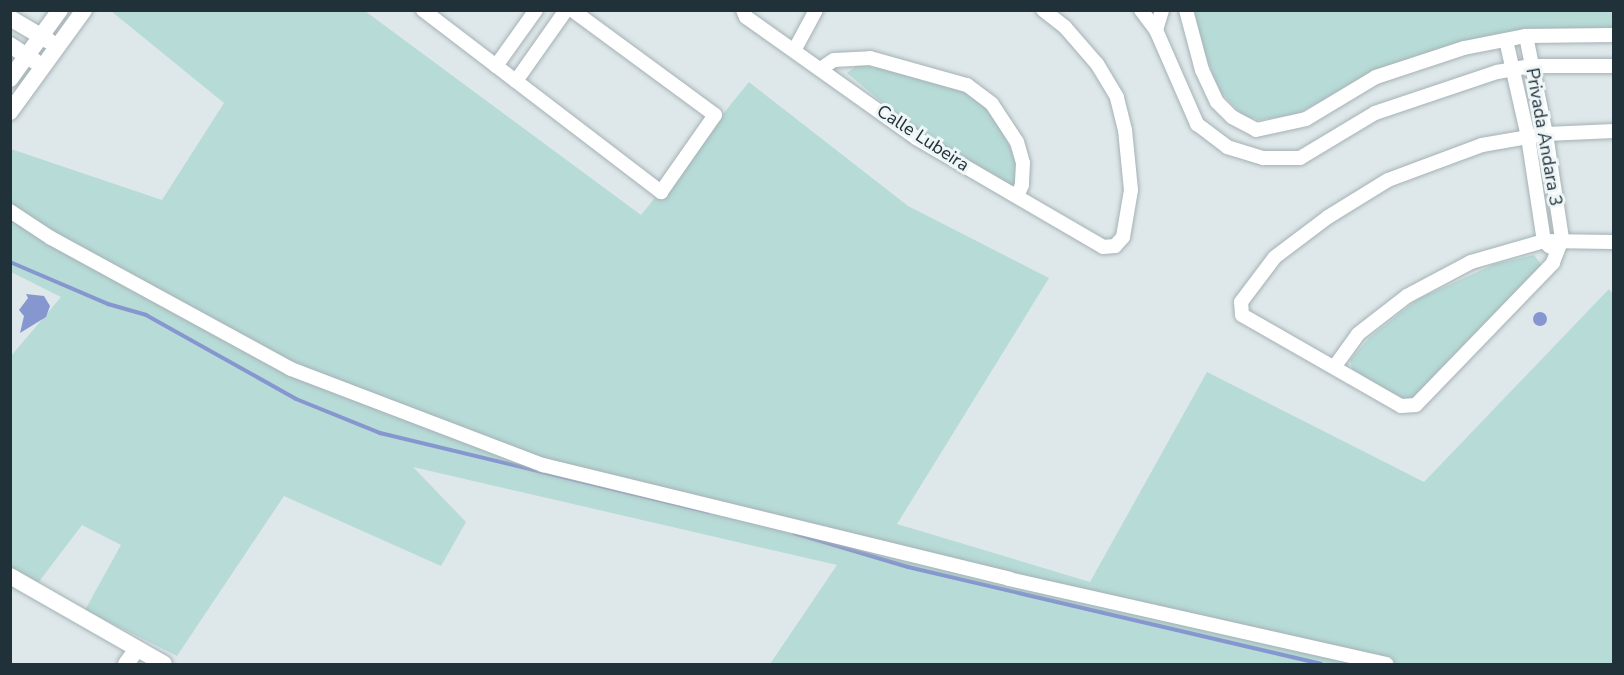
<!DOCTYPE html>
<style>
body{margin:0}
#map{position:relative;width:1624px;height:675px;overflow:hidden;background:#dee8ea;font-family:"Nunito Sans",sans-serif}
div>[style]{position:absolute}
.green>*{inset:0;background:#b7dbd7}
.water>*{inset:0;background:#8697d0}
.round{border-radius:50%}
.stream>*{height:4px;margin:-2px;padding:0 2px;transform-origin:2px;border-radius:2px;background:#8697d0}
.roads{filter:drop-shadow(0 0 2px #a5b1b5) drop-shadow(0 0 2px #a5b1b5)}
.minor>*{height:14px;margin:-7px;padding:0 7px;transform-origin:7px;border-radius:7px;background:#fff}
.tertiary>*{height:16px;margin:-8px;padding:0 8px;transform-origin:8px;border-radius:8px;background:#fff}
.secondary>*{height:16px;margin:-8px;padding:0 8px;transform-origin:8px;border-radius:8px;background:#fff}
span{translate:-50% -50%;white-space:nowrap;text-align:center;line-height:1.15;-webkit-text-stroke:6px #eff6f7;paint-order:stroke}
.street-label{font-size:18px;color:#20313a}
.frame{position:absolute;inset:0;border:12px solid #20313a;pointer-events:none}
</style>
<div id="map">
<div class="green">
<i style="clip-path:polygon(1194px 10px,1613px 10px,1614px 29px,1528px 28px,1479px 38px,1365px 77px,1297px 114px,1259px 120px,1243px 116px,1220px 91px,1198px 38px)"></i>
<i style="clip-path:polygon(111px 11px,365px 11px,641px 215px,749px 82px,908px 206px,1049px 278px,897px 524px,1090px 582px,1207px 372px,1424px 482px,1609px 289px,1613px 294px,1613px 664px,770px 664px,837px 565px,413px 467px,466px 522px,441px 566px,284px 496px,177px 656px,85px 610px,121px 545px,82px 525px,38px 583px,11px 569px,11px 356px,61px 297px,11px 272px,11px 149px,162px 200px,224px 103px)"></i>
<i style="clip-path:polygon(858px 65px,917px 74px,965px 91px,988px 106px,1016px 158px,1018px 182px,1011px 186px,920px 134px,847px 73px)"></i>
<i style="clip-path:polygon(1534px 255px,1543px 267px,1415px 401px,1406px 403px,1352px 369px,1350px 360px,1370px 337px,1418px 299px,1495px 264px)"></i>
</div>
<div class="water">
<i style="clip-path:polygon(26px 294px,44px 296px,50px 306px,46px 317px,20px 333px,24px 316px,19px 310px,28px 298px)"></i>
<i class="round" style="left:1533px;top:312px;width:14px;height:14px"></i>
</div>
<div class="stream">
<i style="left:10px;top:262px;width:107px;rotate:23.2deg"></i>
<i style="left:108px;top:304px;width:40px;rotate:16deg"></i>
<i style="left:146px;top:315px;width:172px;rotate:29.2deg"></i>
<i style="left:296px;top:399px;width:91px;rotate:22deg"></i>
<i style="left:380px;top:433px;width:337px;rotate:13.5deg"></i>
<i style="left:794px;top:533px;width:119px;rotate:16.6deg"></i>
<i style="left:908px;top:567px;width:424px;rotate:13.2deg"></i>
</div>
<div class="roads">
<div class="minor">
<i style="left:423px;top:10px;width:300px;rotate:37.4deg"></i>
<i style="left:661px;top:192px;width:94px;rotate:-55deg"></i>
<i style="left:715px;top:115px;width:177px;rotate:-143.7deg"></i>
<i style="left:743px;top:10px;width:8px;rotate:67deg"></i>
<i style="left:746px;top:17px;width:209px;rotate:35.4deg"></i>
<i style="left:916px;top:138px;width:216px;rotate:30.2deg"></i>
<i style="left:1103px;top:247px;width:12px;rotate:-5deg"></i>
<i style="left:1115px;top:246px;width:12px;rotate:-48deg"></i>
<i style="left:1123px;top:237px;width:48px;rotate:-80.3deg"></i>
<i style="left:1131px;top:190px;width:60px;rotate:-95.7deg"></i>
<i style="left:1125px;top:130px;width:34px;rotate:-104deg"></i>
<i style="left:1117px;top:97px;width:39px;rotate:-121deg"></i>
<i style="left:1097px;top:64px;width:49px;rotate:-130.9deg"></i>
<i style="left:1065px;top:27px;width:28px;rotate:-142deg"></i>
<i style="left:1141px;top:10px;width:25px;rotate:53deg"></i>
<i style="left:1156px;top:30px;width:103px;rotate:66.4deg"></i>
<i style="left:1197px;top:124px;width:38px;rotate:37deg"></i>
<i style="left:1227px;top:147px;width:38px;rotate:17deg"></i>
<i style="left:1263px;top:158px;width:37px"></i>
<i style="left:1300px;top:158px;width:87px;rotate:-31deg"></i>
<i style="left:1375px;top:113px;width:129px;rotate:-18.6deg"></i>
<i style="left:1497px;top:72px;width:36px;rotate:-10deg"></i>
<i style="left:1532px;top:66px;width:82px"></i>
<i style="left:1186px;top:10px;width:62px;rotate:75.1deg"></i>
<i style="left:1202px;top:70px;width:35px;rotate:65deg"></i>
<i style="left:1217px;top:102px;width:21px;rotate:45deg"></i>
<i style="left:1232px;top:117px;width:27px;rotate:28deg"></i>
<i style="left:1256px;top:130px;width:51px;rotate:-12.4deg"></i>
<i style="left:1306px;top:119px;width:82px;rotate:-31deg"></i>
<i style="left:1376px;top:77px;width:93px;rotate:-18.2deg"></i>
<i style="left:1464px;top:48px;width:63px;rotate:-11deg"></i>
<i style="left:1526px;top:36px;width:88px;rotate:-0.7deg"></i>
<i style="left:1156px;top:30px;width:21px;rotate:-73deg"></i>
<i style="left:1526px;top:36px;width:100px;rotate:78.5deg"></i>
<i style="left:1546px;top:134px;width:106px;rotate:81.3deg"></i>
<i style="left:1562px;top:239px;width:26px;rotate:111deg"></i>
<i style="left:1553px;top:263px;width:197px;rotate:134deg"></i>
<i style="left:1416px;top:405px;width:15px;rotate:176deg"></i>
<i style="left:1401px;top:406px;width:183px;rotate:-150.2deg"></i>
<i style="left:1242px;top:315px;width:13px;rotate:-94deg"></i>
<i style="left:1241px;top:302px;width:56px;rotate:-52.9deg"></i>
<i style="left:1275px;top:257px;width:66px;rotate:-37deg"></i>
<i style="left:1328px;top:217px;width:70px;rotate:-31.7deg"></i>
<i style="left:1388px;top:180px;width:100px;rotate:-20.4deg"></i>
<i style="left:1482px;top:145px;width:65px;rotate:-9.8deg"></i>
<i style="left:1546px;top:134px;width:68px;rotate:-2.5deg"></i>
<i style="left:1506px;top:40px;width:99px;rotate:77.2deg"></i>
<i style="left:1528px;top:137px;width:105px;rotate:81.3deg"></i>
<i style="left:1544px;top:241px;width:8px;rotate:45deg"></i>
<i style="left:795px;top:49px;width:44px;rotate:-61.7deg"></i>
<i style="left:496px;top:66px;width:69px;rotate:-54.5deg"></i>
<i style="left:822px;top:68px;width:14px;rotate:-34deg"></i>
<i style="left:834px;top:60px;width:36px;rotate:-3deg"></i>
<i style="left:870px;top:58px;width:101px;rotate:15.6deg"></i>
<i style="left:967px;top:85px;width:31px;rotate:37deg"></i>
<i style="left:992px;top:104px;width:45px;rotate:56.7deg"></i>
<i style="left:1017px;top:142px;width:22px;rotate:74deg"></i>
<i style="left:1023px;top:163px;width:22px;rotate:93deg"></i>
<i style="left:1022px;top:185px;width:12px;rotate:114deg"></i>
<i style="left:516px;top:81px;width:87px;rotate:-54.8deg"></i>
<i style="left:10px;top:211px;width:49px;rotate:33.4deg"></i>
<i style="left:51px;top:238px;width:273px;rotate:28.6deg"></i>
<i style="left:291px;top:369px;width:270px;rotate:20.9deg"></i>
<i style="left:543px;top:465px;width:480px;rotate:13.7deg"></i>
<i style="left:1009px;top:579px;width:387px;rotate:12.7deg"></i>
<i style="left:1335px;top:366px;width:39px;rotate:-54deg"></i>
<i style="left:1358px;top:334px;width:62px;rotate:-37.8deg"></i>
<i style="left:1407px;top:296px;width:72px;rotate:-28deg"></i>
<i style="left:1471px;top:262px;width:76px;rotate:-16deg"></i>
<i style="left:1544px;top:241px;width:70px;rotate:0.8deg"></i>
</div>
<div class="tertiary">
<i style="left:10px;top:576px;width:177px;rotate:29.7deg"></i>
<i style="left:126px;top:664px;width:17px;rotate:-54deg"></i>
</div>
<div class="secondary">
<i style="left:10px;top:18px;width:45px;rotate:30.5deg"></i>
<i style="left:10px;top:45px;width:30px;rotate:33deg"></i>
<i style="left:10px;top:79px;width:85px;rotate:-54.1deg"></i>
<i style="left:10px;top:112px;width:126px;rotate:-54deg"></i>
</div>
</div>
<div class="street-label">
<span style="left:1544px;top:137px;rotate:80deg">Privada Andara 3</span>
<span style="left:923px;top:138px;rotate:33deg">Calle Lubeira</span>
</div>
<div class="frame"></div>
</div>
